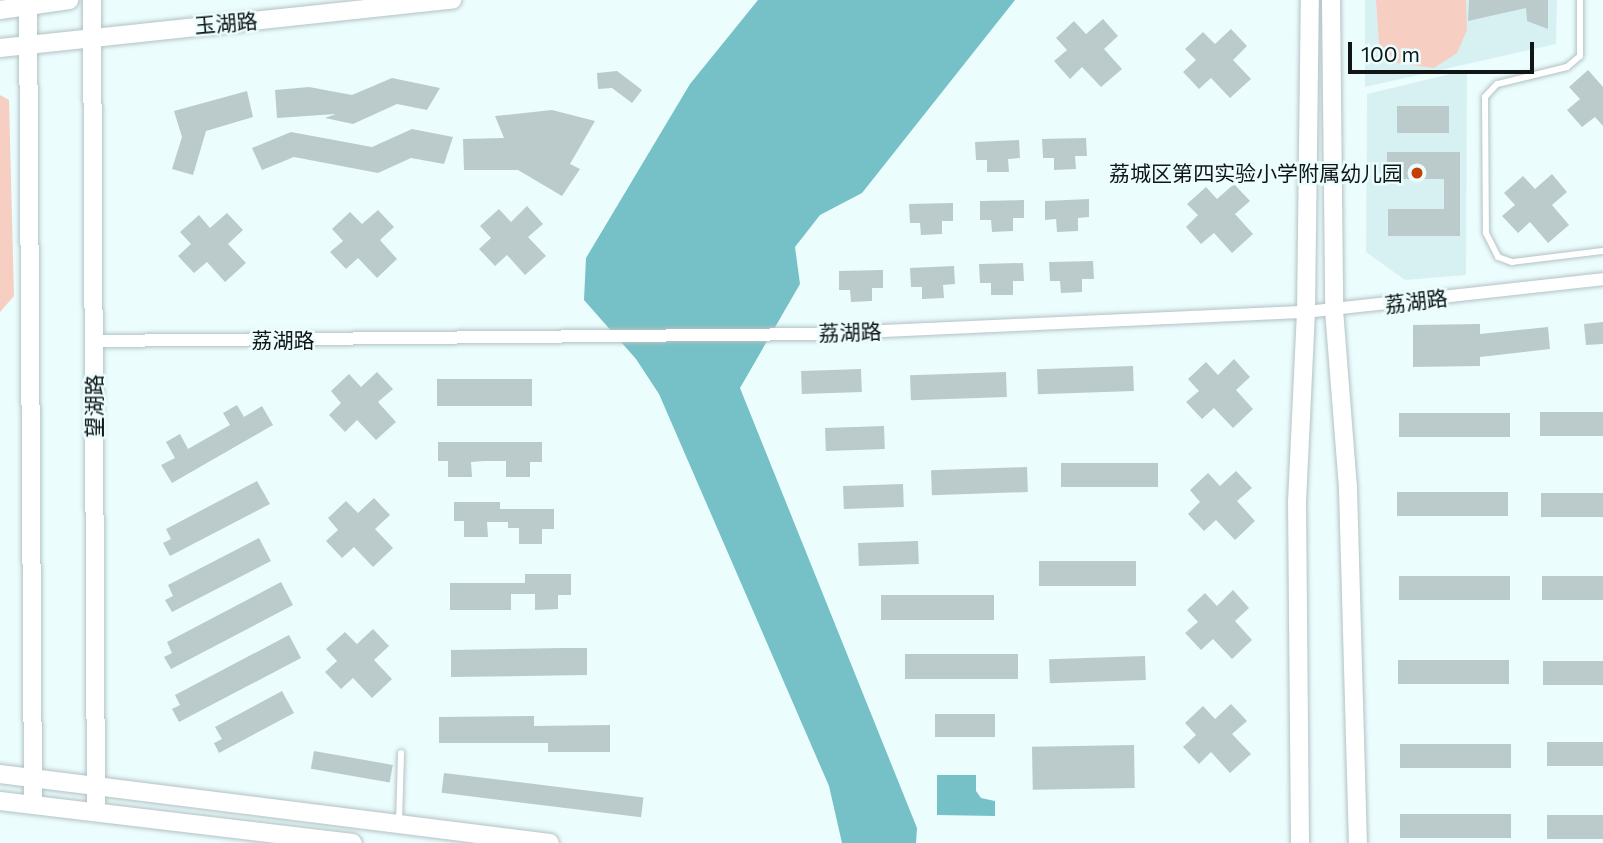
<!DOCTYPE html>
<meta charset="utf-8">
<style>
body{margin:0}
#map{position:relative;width:1603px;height:843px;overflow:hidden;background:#ecfdfe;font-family:Commissioner,"Noto Sans SC",sans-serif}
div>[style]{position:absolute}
.built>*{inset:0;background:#d7f1f2}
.green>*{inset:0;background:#f6cfc2}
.water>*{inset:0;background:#76c1c7}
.building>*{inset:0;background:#bbcbcc;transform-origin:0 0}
.roads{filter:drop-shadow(0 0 2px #b2c2c3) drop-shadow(0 0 2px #b2c2c3)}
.lane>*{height:6px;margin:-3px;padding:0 3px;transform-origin:3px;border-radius:3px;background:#fff}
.street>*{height:12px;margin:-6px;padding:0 6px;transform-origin:6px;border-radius:6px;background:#fff}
.secondary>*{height:18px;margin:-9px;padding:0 9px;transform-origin:9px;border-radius:9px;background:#fff}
.dots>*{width:19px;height:19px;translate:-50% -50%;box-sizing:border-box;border:4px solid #ecfdfe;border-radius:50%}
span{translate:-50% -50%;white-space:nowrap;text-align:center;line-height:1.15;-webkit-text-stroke:5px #ecfdfe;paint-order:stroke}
.street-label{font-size:21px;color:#101516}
.poi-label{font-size:21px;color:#101516}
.right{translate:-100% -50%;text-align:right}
.scale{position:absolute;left:1348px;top:42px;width:186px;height:32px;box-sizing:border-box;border:4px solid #101516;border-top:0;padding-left:9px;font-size:21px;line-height:24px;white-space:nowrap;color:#101516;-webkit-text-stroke:5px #ecfdfe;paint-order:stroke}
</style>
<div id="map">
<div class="built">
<i style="clip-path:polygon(1365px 0,1557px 0,1556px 44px,1365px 87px)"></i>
<i style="clip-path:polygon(1467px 70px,1466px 275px,1405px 280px,1366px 252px,1367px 94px)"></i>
</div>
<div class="green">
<i style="clip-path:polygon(1376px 0,1466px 0,1467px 30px,1457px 53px,1434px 68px,1397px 63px,1379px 43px)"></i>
<i style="clip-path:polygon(0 95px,9px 100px,14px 296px,0 312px)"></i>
</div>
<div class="water">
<i style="clip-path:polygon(758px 0,1015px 0,862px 193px,820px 215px,795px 247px,800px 284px,740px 388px,917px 828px,916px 843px,842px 843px,829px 786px,659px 394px,636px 359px,584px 300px,586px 258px,690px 84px)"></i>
<i style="clip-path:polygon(937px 775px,976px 775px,976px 791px,981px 798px,995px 801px,995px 816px,937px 815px)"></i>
</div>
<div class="building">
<i style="clip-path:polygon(1469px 0,1548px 0,1548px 29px,1527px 21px,1526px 8px,1468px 21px)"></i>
<i style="clip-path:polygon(1103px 19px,1118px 36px,1104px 49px,1122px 69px,1101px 87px,1082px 67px,1070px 79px,1054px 61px,1067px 50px,1056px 38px,1074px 21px,1086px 34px)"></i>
<i style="clip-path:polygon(1231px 29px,1247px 46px,1233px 60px,1251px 79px,1230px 98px,1211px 78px,1199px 89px,1183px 72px,1196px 60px,1185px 49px,1203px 32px,1215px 44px)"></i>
<i style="clip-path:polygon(1588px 70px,1603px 87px,1603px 126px,1595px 117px,1582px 127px,1567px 110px,1580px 99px,1569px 87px)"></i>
<i style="clip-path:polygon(617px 71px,642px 90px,632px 103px,612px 88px,598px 89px,597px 73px)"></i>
<i style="clip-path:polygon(392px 78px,440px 88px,427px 110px,397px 104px,353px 124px,325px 118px,336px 114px,277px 118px,275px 90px,309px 87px,352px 95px)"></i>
<i style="clip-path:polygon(247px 91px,253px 117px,206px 131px,193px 175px,172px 169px,182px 137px,174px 111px)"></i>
<i style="left:1397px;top:106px;width:52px;height:27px"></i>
<i style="clip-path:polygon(552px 110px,595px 121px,570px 164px,580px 169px,562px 196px,518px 170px,464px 170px,463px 139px,504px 138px,495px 116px)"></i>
<i style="clip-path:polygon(412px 129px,453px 137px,444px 164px,411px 158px,378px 173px,294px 157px,262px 170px,252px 148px,291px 132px,372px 147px)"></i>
<i style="clip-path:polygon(1086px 138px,1087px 156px,1075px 156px,1076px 169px,1054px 170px,1054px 158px,1043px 158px,1042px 139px)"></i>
<i style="clip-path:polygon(1019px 140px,1020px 158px,1008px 159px,1009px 172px,987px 172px,987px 160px,976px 160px,975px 142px)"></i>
<i style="clip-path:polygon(1387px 152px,1460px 152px,1460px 236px,1388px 236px,1388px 209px,1444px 209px,1444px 179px,1387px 179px)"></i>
<i style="clip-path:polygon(1552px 174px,1567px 192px,1552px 205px,1569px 225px,1548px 243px,1530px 222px,1518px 233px,1502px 216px,1515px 205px,1504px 193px,1523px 176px,1535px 189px)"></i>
<i style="clip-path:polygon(1234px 184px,1250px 201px,1235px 214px,1253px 234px,1232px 253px,1214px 233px,1201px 244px,1186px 227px,1198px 215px,1187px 204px,1206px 187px,1217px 199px)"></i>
<i style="clip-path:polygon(1089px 199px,1089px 217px,1078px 218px,1078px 231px,1057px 232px,1056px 219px,1045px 220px,1045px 201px)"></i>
<i style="clip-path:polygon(1024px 200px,1024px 218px,1013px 218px,1013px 231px,992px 232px,991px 220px,980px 220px,980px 201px)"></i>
<i style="clip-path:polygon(953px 203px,953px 221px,942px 221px,942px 234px,921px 235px,920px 223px,910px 223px,909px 204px)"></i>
<i style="clip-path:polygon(527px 206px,543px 224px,528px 237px,546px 256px,525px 275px,507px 255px,495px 266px,479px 249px,491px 238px,480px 226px,499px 209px,511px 222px)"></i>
<i style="clip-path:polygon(378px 210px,394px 227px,380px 240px,397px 259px,377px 278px,358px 258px,346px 269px,330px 252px,343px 241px,332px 229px,350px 212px,362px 224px)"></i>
<i style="clip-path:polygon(227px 213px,243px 230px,228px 244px,246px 263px,225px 282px,207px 262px,194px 273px,178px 256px,191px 244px,180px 232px,199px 215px,210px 228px)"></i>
<i style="clip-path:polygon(1093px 261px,1094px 279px,1082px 279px,1082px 292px,1061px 293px,1060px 281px,1050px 281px,1049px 262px)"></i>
<i style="clip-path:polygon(1023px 263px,1024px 281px,1013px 281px,1013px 295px,991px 295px,991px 283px,980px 283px,979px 264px)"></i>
<i style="clip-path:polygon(954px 266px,955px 284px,943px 285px,944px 298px,922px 299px,922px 287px,911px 287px,910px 268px)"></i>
<i style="clip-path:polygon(883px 270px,883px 288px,872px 288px,872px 301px,851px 302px,850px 290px,839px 290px,839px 271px)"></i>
<i style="clip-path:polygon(1603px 322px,1603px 344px,1586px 345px,1584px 324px)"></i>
<i style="clip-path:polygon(1480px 324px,1480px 334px,1548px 327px,1550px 349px,1480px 357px,1480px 366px,1413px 367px,1413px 325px)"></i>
<i style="clip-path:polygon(1234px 359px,1250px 377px,1236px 390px,1253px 409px,1233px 428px,1214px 408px,1202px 419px,1186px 402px,1199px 391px,1188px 379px,1206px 362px,1218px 375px)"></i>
<i style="left:1133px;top:366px;width:25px;height:96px;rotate:88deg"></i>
<i style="left:861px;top:369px;width:23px;height:60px;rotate:88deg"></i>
<i style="clip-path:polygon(377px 372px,393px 389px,378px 402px,396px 422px,376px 440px,357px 420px,345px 432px,329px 415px,341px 403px,331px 391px,349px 374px,361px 387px)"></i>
<i style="left:1006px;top:372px;width:25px;height:96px;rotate:88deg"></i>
<i style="left:437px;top:379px;width:95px;height:27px"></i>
<i style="clip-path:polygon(237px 405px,244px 417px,262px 406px,273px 425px,172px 483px,161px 465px,175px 458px,166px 442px,180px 434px,188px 449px,230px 425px,223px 413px)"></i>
<i style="left:1540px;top:412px;width:63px;height:24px"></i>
<i style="left:1510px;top:413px;width:24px;height:111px;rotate:90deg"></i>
<i style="left:884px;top:426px;width:23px;height:59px;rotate:88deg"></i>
<i style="clip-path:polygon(438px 442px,542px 442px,542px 462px,530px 462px,530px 477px,506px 477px,506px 461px,484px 461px,471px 462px,472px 477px,448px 477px,448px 461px,438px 461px)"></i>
<i style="left:1158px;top:463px;width:24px;height:97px;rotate:90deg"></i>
<i style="left:1027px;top:467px;width:25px;height:96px;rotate:88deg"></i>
<i style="clip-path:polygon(1236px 471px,1252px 488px,1237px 501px,1255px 521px,1235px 540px,1216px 520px,1204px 531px,1188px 514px,1200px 502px,1190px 490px,1208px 473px,1220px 486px)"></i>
<i style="clip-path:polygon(257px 481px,270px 504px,170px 556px,163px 543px,171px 539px,166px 529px)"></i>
<i style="left:903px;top:484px;width:23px;height:60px;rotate:88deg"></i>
<i style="left:1508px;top:492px;width:24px;height:111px;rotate:90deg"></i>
<i style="left:1541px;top:493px;width:62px;height:24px"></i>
<i style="clip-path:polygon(374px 498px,390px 515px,375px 529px,393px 548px,373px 567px,354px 547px,342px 558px,326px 541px,338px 530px,328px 518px,346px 501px,358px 513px)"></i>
<i style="clip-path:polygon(454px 502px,500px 502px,500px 509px,554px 509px,554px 529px,542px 529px,542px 544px,519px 544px,519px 528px,508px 528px,508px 522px,487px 522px,488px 537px,464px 537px,464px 521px,454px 521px)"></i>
<i style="clip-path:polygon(259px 538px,271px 561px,172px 612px,165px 600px,173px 596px,168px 585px)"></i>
<i style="left:918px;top:541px;width:23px;height:60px;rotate:88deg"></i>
<i style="left:1039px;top:561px;width:97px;height:25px"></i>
<i style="clip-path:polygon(525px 574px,571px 574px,571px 595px,558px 595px,558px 609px,535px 610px,535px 594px,511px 594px,511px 610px,450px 610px,450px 583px,525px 583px)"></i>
<i style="left:1510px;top:576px;width:24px;height:111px;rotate:90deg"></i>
<i style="left:1542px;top:576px;width:61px;height:24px"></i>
<i style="clip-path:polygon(281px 582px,293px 605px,171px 669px,164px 657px,172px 653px,167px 642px)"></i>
<i style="clip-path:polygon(1233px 590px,1249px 608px,1235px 621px,1252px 640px,1232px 659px,1213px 639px,1201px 650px,1185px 633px,1198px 622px,1187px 610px,1205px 593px,1217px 606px)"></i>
<i style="left:994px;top:595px;width:25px;height:113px;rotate:90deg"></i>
<i style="clip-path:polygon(373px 629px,389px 646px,374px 660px,392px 679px,372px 698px,353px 678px,341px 689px,325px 672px,337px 661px,326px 649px,345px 632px,357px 644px)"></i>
<i style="clip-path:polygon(289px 635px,301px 658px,179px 722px,172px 709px,180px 705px,175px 695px)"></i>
<i style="clip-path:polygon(563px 648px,587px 648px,587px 675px,451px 677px,451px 650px)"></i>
<i style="left:1018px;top:654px;width:25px;height:113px;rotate:90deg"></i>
<i style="left:1145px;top:656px;width:24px;height:96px;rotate:88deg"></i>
<i style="left:1398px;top:660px;width:111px;height:24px"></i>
<i style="left:1543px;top:661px;width:60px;height:24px"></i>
<i style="clip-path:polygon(282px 691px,294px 713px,219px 753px,214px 743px,222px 739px,215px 727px)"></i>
<i style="clip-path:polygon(1231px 704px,1247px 721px,1232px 734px,1251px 754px,1230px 773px,1211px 752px,1199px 764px,1183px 747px,1196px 735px,1185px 723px,1203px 706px,1215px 719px)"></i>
<i style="left:995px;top:714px;width:23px;height:60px;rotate:90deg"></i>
<i style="clip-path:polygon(534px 716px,534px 726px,610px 725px,610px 752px,548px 752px,548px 743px,439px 743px,439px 717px)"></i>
<i style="left:1547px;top:742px;width:56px;height:24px"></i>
<i style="left:1400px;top:744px;width:111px;height:24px"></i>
<i style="left:1134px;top:745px;width:43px;height:102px;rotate:89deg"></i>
<i style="left:314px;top:751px;width:80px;height:18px;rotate:10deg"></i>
<i style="left:444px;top:773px;width:201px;height:20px;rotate:7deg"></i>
<i style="left:1511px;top:814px;width:24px;height:111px;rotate:90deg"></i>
<i style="left:1603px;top:815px;width:24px;height:56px;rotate:90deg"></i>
</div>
<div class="roads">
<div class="lane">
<i style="left:1580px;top:0;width:56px;rotate:90deg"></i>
<i style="left:1580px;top:56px;width:17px;rotate:140deg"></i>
<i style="left:1567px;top:67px;width:72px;rotate:166.3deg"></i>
<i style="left:1497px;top:84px;width:18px;rotate:133deg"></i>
<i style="left:1485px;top:97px;width:136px;rotate:89.6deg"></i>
<i style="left:1486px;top:233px;width:27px;rotate:63deg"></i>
<i style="left:1498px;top:257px;width:15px;rotate:20deg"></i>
<i style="left:1512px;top:262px;width:92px;rotate:-6.9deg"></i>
<i style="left:399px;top:822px;width:69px;rotate:-88.3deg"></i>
</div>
<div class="street">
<i style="left:94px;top:341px;width:724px;rotate:-0.55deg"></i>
<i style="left:818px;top:334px;width:488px;rotate:-2.6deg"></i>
<i style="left:1306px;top:312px;width:299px;rotate:-6.3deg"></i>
</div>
<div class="secondary">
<i style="left:92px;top:0;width:812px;rotate:89.72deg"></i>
<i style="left:1331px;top:0;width:310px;rotate:89.4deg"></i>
<i style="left:1334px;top:310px;width:179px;rotate:85.5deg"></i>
<i style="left:1348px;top:488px;width:355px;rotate:88.4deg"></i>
<i style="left:28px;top:4px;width:800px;rotate:89.64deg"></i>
<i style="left:0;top:10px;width:70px;rotate:-8.2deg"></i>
<i style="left:0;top:48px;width:455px;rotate:-6.1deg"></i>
<i style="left:0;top:774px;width:554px;rotate:7.15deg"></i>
<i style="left:0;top:801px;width:355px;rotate:6.8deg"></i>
<i style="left:1300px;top:843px;width:341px;rotate:-90.5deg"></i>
<i style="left:1297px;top:502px;width:190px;rotate:-87.3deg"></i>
<i style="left:1306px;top:312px;width:312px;rotate:-89.3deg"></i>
</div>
</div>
<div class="dots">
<i style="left:1417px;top:173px;background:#c53f00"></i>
</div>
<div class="street-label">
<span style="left:226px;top:23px;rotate:-5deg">玉湖路</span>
<span style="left:1416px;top:301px;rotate:-7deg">荔湖路</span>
<span style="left:850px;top:332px;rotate:-2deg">荔湖路</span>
<span style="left:283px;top:340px">荔湖路</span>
<span style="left:94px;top:406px;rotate:-90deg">望湖路</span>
</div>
<div class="poi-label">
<span class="right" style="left:1403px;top:173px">荔城区第四实验小学附属幼儿园</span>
</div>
<div class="scale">100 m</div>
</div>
